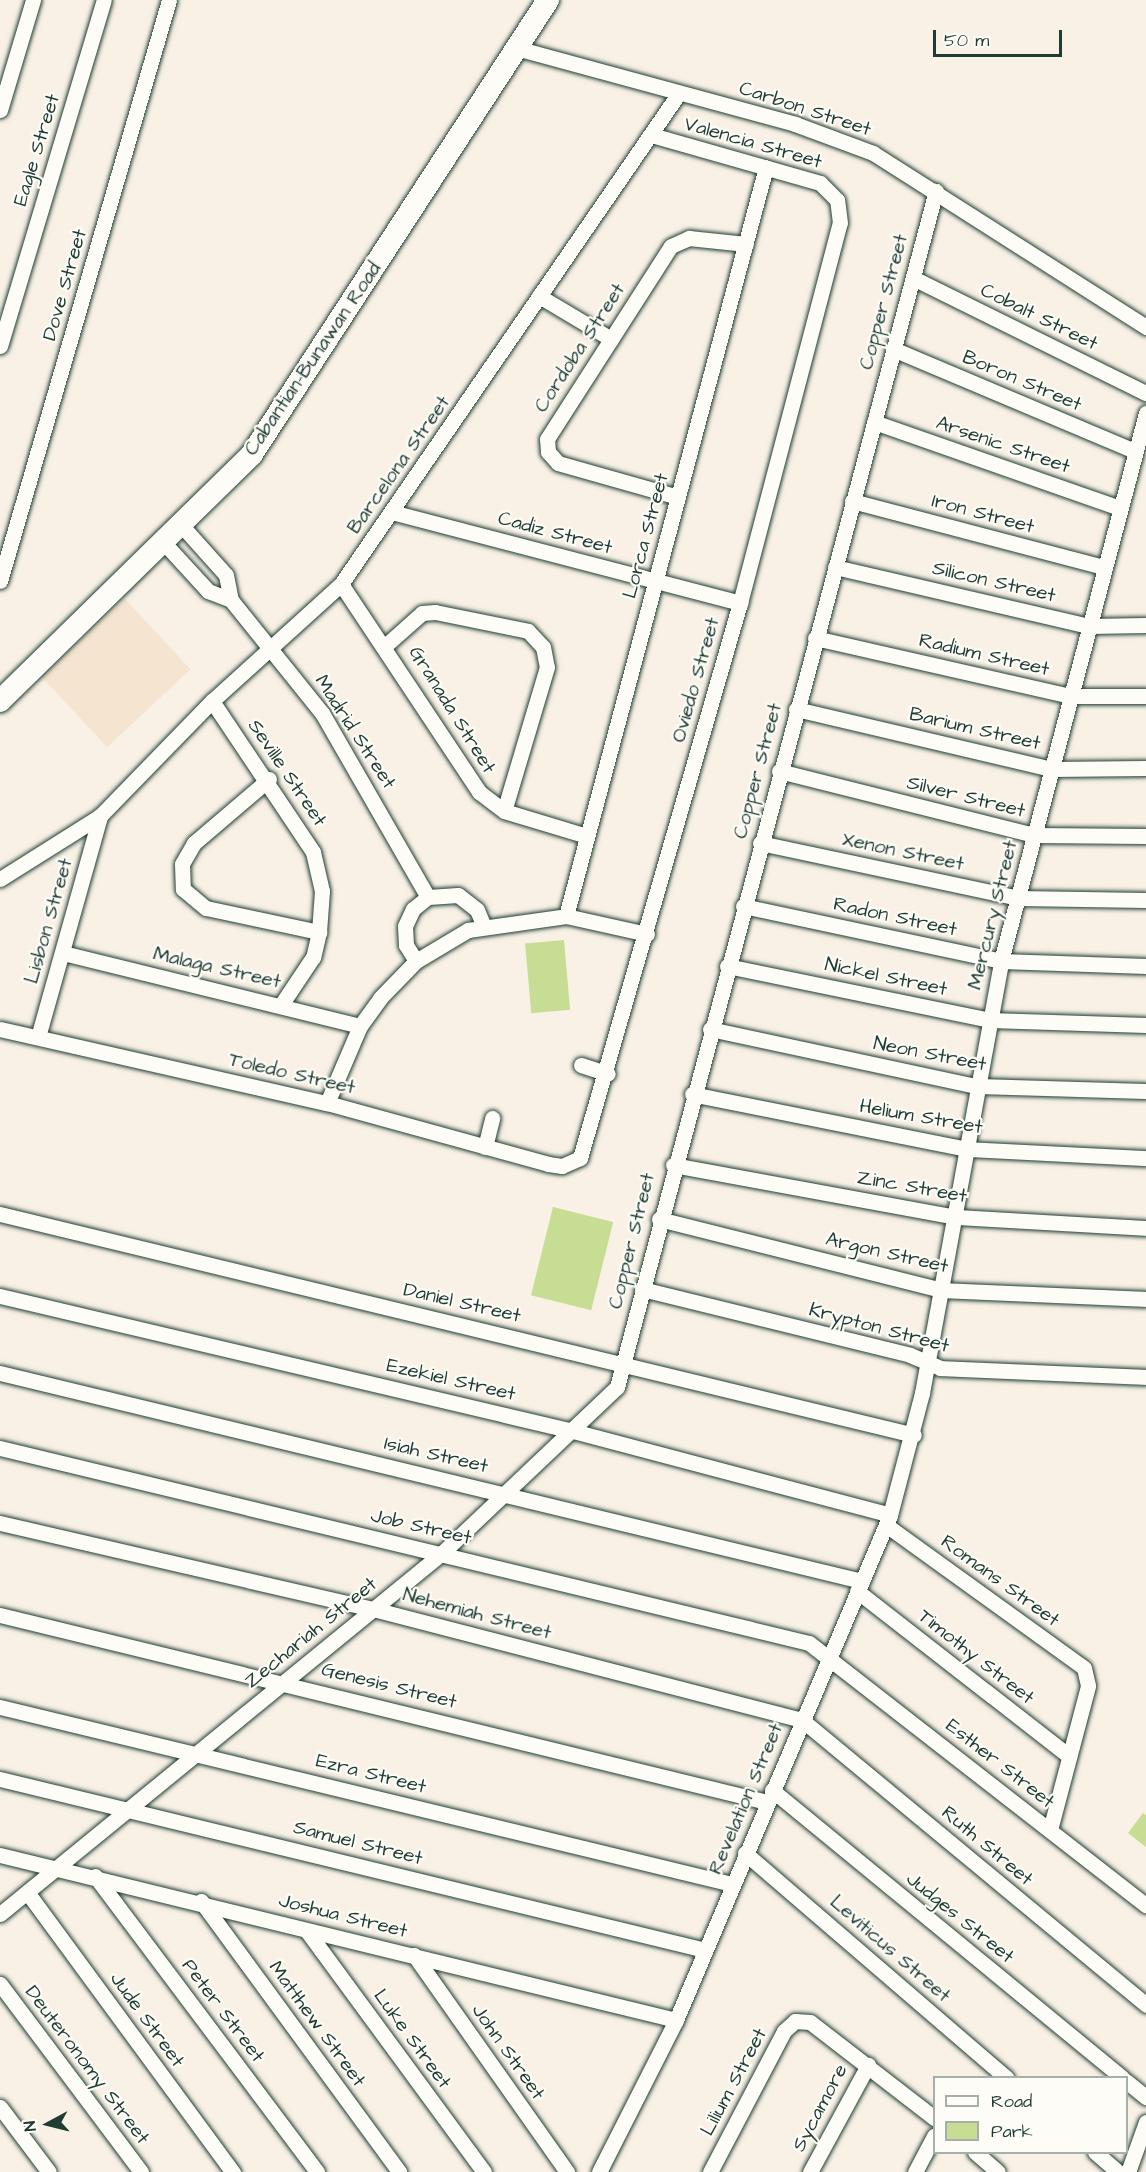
<!DOCTYPE html>
<style>
body{margin:0}
#map{position:relative;width:1146px;height:2172px;overflow:hidden;background:#f9f1e5;font-family:"Architects Daughter",sans-serif}
div>[style]{position:absolute}
.built>*{inset:0;background:#f5e4cf;transform-origin:0 0}
.green>*{inset:0;background:#c6dd93;transform-origin:0 0}
.roads{filter:drop-shadow(0 0 2px #1f3d34) drop-shadow(0 0 2px #1f3d34)}
.minor>*{height:15px;margin:-7.5px;padding:0 7.5px;transform-origin:7.5px;border-radius:7.5px;background:#fdfcf7}
.primary>*{height:22px;margin:-11px;padding:0 11px;transform-origin:11px;border-radius:11px;background:#fdfcf7}
span{translate:-50% -50%;white-space:nowrap;text-align:center;line-height:1.15;-webkit-text-stroke:4.5px #fdfcf7;paint-order:stroke}
.street-label{font-size:20px;color:#1f3d34}
.legend{position:absolute;left:933px;top:2076px;width:195px;height:78px;box-sizing:border-box;background:#fdfcf7;border:2px solid #a4b0a9;margin:0;padding:8px 10px;list-style:none;font-size:18px;color:#1f3d34}
.legend li{display:flex;align-items:center;gap:12px;height:30px}
.legend b{width:30px;border:2px solid #a4b0a9}
.north{position:absolute;left:18px;top:2094px;width:60px;height:60px;-webkit-text-stroke:4px #fdfcf7;paint-order:stroke;rotate:263deg;font-size:16px;font-weight:700;line-height:24px;text-align:center;color:#1f3d34}
.north::after{content:'';display:block;margin:auto;width:21px;height:27px;background:#1f3d34;clip-path:polygon(50% 0,100% 100%,50% 72%,0 100%)}
.scale{position:absolute;left:933px;top:30px;width:129px;height:27px;box-sizing:border-box;border:3px solid #1f3d34;border-top:0;padding-left:8px;font-size:18px;line-height:21px;white-space:nowrap;color:#1f3d34;-webkit-text-stroke:4px #fdfcf7;paint-order:stroke}
</style>
<div id="map">
<div class="built">
<i style="left:125px;top:599px;width:96px;height:114px;rotate:47deg"></i>
</div>
<div class="green">
<i style="left:564px;top:940px;width:70px;height:39px;rotate:85deg"></i>
<i style="left:553px;top:1207px;width:62px;height:91px;rotate:14deg"></i>
<i style="clip-path:polygon(1143px 1813px,1146px 1815px,1146px 1847px,1128px 1833px)"></i>
</div>
<div class="roads">
<div class="minor">
<i style="left:516px;top:48px;width:289px;rotate:15.2deg"></i>
<i style="left:795px;top:124px;width:83px;rotate:20.4deg"></i>
<i style="left:873px;top:153px;width:324px;rotate:32.5deg"></i>
<i style="left:0;top:110px;width:115px;rotate:-73.3deg"></i>
<i style="left:913px;top:278px;width:260px;rotate:26.3deg"></i>
<i style="left:539px;top:296px;width:84px;rotate:30.8deg"></i>
<i style="left:0;top:346px;width:361px;rotate:-73.3deg"></i>
<i style="left:893px;top:349px;width:262px;rotate:22.9deg"></i>
<i style="left:874px;top:422px;width:260px;rotate:19.3deg"></i>
<i style="left:678px;top:497px;width:125px;rotate:-164.2deg"></i>
<i style="left:558px;top:463px;width:15px;rotate:-132deg"></i>
<i style="left:548px;top:452px;width:13px;rotate:-94deg"></i>
<i style="left:547px;top:439px;width:229px;rotate:-57.3deg"></i>
<i style="left:671px;top:246px;width:20px;rotate:-24deg"></i>
<i style="left:689px;top:238px;width:57px;rotate:6deg"></i>
<i style="left:852px;top:501px;width:260px;rotate:14.7deg"></i>
<i style="left:395px;top:513px;width:357px;rotate:14.6deg"></i>
<i style="left:183px;top:527px;width:64px;rotate:48.1deg"></i>
<i style="left:226px;top:575px;width:25px;rotate:79deg"></i>
<i style="left:231px;top:600px;width:145px;rotate:51.2deg"></i>
<i style="left:322px;top:713px;width:212px;rotate:60.1deg"></i>
<i style="left:165px;top:544px;width:64px;rotate:47.5deg"></i>
<i style="left:208px;top:591px;width:25px;rotate:21deg"></i>
<i style="left:835px;top:567px;width:261px;rotate:13.1deg"></i>
<i style="left:1089px;top:626px;width:57px;rotate:-1deg"></i>
<i style="left:0;top:581px;width:605px;rotate:-73.78deg"></i>
<i style="left:341px;top:584px;width:250px;rotate:56.4deg"></i>
<i style="left:479px;top:792px;width:31px;rotate:37deg"></i>
<i style="left:504px;top:811px;width:87px;rotate:16.8deg"></i>
<i style="left:815px;top:638px;width:262px;rotate:12.8deg"></i>
<i style="left:1070px;top:696px;width:76px"></i>
<i style="left:386px;top:645px;width:48px;rotate:-41.6deg"></i>
<i style="left:422px;top:613px;width:13px;rotate:-4deg"></i>
<i style="left:435px;top:612px;width:95px;rotate:11.5deg"></i>
<i style="left:528px;top:631px;width:22px;rotate:47deg"></i>
<i style="left:543px;top:647px;width:20px;rotate:79deg"></i>
<i style="left:547px;top:667px;width:150px;rotate:106.6deg"></i>
<i style="left:212px;top:701px;width:182px;rotate:56.2deg"></i>
<i style="left:313px;top:852px;width:40px;rotate:77deg"></i>
<i style="left:322px;top:891px;width:41px;rotate:94.2deg"></i>
<i style="left:319px;top:932px;width:26px;rotate:103deg"></i>
<i style="left:313px;top:957px;width:58px;rotate:123.7deg"></i>
<i style="left:796px;top:709px;width:262px;rotate:13.2deg"></i>
<i style="left:1051px;top:769px;width:95px;rotate:-0.6deg"></i>
<i style="left:779px;top:771px;width:263px;rotate:14.1deg"></i>
<i style="left:1034px;top:835px;width:112px;rotate:0.5deg"></i>
<i style="left:269px;top:779px;width:99px;rotate:139.5deg"></i>
<i style="left:194px;top:843px;width:24px;rotate:120deg"></i>
<i style="left:182px;top:864px;width:25px;rotate:88deg"></i>
<i style="left:183px;top:889px;width:30px;rotate:40deg"></i>
<i style="left:206px;top:908px;width:116px;rotate:12deg"></i>
<i style="left:760px;top:843px;width:264px;rotate:12deg"></i>
<i style="left:1018px;top:898px;width:128px;rotate:0.9deg"></i>
<i style="left:0;top:879px;width:118px;rotate:-32.2deg"></i>
<i style="left:100px;top:816px;width:161px;rotate:-45.8deg"></i>
<i style="left:212px;top:701px;width:174px;rotate:-42.2deg"></i>
<i style="left:341px;top:584px;width:596px;rotate:-55.46deg"></i>
<i style="left:743px;top:906px;width:264px;rotate:12deg"></i>
<i style="left:1001px;top:961px;width:145px;rotate:2deg"></i>
<i style="left:566px;top:916px;width:775px;rotate:-75.05deg"></i>
<i style="left:63px;top:953px;width:306px;rotate:13.8deg"></i>
<i style="left:416px;top:961px;width:19px;rotate:-122deg"></i>
<i style="left:406px;top:945px;width:19px;rotate:-93deg"></i>
<i style="left:405px;top:926px;width:19px;rotate:-65deg"></i>
<i style="left:413px;top:909px;width:19px;rotate:-39deg"></i>
<i style="left:428px;top:897px;width:30px;rotate:-4deg"></i>
<i style="left:458px;top:895px;width:24px;rotate:38deg"></i>
<i style="left:477px;top:910px;width:15px;rotate:67deg"></i>
<i style="left:727px;top:966px;width:268px;rotate:11.6deg"></i>
<i style="left:989px;top:1020px;width:157px;rotate:1.8deg"></i>
<i style="left:0;top:1029px;width:335px;rotate:12.8deg"></i>
<i style="left:327px;top:1103px;width:229px;rotate:15.4deg"></i>
<i style="left:548px;top:1164px;width:14px;rotate:8deg"></i>
<i style="left:562px;top:1166px;width:20px;rotate:-24deg"></i>
<i style="left:580px;top:1158px;width:578px;rotate:-73.92deg"></i>
<i style="left:740px;top:603px;width:393px;rotate:-75.3deg"></i>
<i style="left:840px;top:223px;width:23px;rotate:-97deg"></i>
<i style="left:837px;top:200px;width:24px;rotate:-135deg"></i>
<i style="left:820px;top:183px;width:175px;rotate:-164.1deg"></i>
<i style="left:710px;top:1029px;width:273px;rotate:12.1deg"></i>
<i style="left:977px;top:1086px;width:169px;rotate:1.7deg"></i>
<i style="left:38px;top:1037px;width:230px;rotate:-74.3deg"></i>
<i style="left:581px;top:1065px;width:28px;rotate:18deg"></i>
<i style="left:692px;top:1094px;width:280px;rotate:11.3deg"></i>
<i style="left:967px;top:1149px;width:179px;rotate:2.9deg"></i>
<i style="left:327px;top:1103px;width:84px;rotate:-66.8deg"></i>
<i style="left:360px;top:1026px;width:34px;rotate:-54deg"></i>
<i style="left:380px;top:998px;width:52px;rotate:-45.8deg"></i>
<i style="left:416px;top:961px;width:61px;rotate:-30.8deg"></i>
<i style="left:468px;top:930px;width:99px;rotate:-8.1deg"></i>
<i style="left:566px;top:916px;width:83px;rotate:12.5deg"></i>
<i style="left:485px;top:1147px;width:30px;rotate:-76deg"></i>
<i style="left:673px;top:1165px;width:288px;rotate:10.4deg"></i>
<i style="left:956px;top:1217px;width:190px;rotate:3.3deg"></i>
<i style="left:0;top:1214px;width:940px;rotate:13.59deg"></i>
<i style="left:659px;top:1219px;width:292px;rotate:14.1deg"></i>
<i style="left:942px;top:1290px;width:204px;rotate:2.5deg"></i>
<i style="left:642px;top:1289px;width:276px;rotate:13.8deg"></i>
<i style="left:910px;top:1355px;width:33px;rotate:23deg"></i>
<i style="left:940px;top:1368px;width:206px;rotate:2.5deg"></i>
<i style="left:0;top:1296px;width:589px;rotate:13.26deg"></i>
<i style="left:573px;top:1431px;width:328px;rotate:14.8deg"></i>
<i style="left:0;top:1373px;width:887px;rotate:13.57deg"></i>
<i style="left:0;top:1448px;width:832px;rotate:13.55deg"></i>
<i style="left:809px;top:1643px;width:427px;rotate:37.9deg"></i>
<i style="left:0;top:1523px;width:383px;rotate:13deg"></i>
<i style="left:373px;top:1609px;width:443px;rotate:14.5deg"></i>
<i style="left:802px;top:1720px;width:447px;rotate:39.6deg"></i>
<i style="left:886px;top:1525px;width:244px;rotate:35.8deg"></i>
<i style="left:1084px;top:1668px;width:18px;rotate:77deg"></i>
<i style="left:1088px;top:1686px;width:149px;rotate:104.8deg"></i>
<i style="left:857px;top:1591px;width:269px;rotate:37.9deg"></i>
<i style="left:0;top:1615px;width:789px;rotate:13.7deg"></i>
<i style="left:0;top:1707px;width:753px;rotate:13.59deg"></i>
<i style="left:0;top:1779px;width:725px;rotate:13.63deg"></i>
<i style="left:772px;top:1790px;width:453px;rotate:39.4deg"></i>
<i style="left:745px;top:1853px;width:345px;rotate:40.7deg"></i>
<i style="left:0;top:1855px;width:696px;rotate:13.72deg"></i>
<i style="left:95px;top:1876px;width:370px;rotate:53.1deg"></i>
<i style="left:27px;top:1892px;width:348px;rotate:53.7deg"></i>
<i style="left:201px;top:1901px;width:336px;rotate:53.8deg"></i>
<i style="left:0;top:1914px;width:571px;rotate:-39.24deg"></i>
<i style="left:442px;top:1553px;width:241px;rotate:-43.5deg"></i>
<i style="left:617px;top:1387px;width:1238px;rotate:-75.07deg"></i>
<i style="left:307px;top:1931px;width:299px;rotate:53.7deg"></i>
<i style="left:414px;top:1955px;width:266px;rotate:54.8deg"></i>
<i style="left:0;top:1984px;width:235px;rotate:53.1deg"></i>
<i style="left:1126px;top:2081px;width:26px;rotate:39deg"></i>
<i style="left:0;top:2107px;width:81px;rotate:53deg"></i>
<i style="left:975px;top:2152px;width:30px;rotate:41deg"></i>
<i style="left:1095px;top:2152px;width:30px;rotate:41deg"></i>
<i style="left:599px;top:2172px;width:170px;rotate:-63.1deg"></i>
<i style="left:676px;top:2020px;width:548px;rotate:-67.03deg"></i>
<i style="left:890px;top:1515px;width:126px;rotate:-75.3deg"></i>
<i style="left:922px;top:1393px;width:439px;rotate:-79.6deg"></i>
<i style="left:1001px;top:961px;width:567px;rotate:-75.18deg"></i>
<i style="left:710px;top:2172px;width:159px;rotate:-62.3deg"></i>
<i style="left:784px;top:2031px;width:15px;rotate:-42deg"></i>
<i style="left:795px;top:2021px;width:15px;rotate:4deg"></i>
<i style="left:810px;top:2022px;width:157px;rotate:37.7deg"></i>
<i style="left:810px;top:2172px;width:122px;rotate:-61.5deg"></i>
<i style="left:915px;top:2172px;width:41px;rotate:-62.2deg"></i>
<i style="left:1128px;top:2172px;width:53px;rotate:-70.2deg"></i>
</div>
<div class="primary">
<i style="left:0;top:701px;width:353px;rotate:-44.4deg"></i>
<i style="left:252px;top:454px;width:542px;rotate:-56.9deg"></i>
</div>
</div>
<div class="street-label">
<span style="left:805px;top:109px;rotate:18deg">Carbon Street</span>
<span style="left:753px;top:143px;rotate:16deg">Valencia Street</span>
<span style="left:37px;top:150px;rotate:-73deg">Eagle Street</span>
<span style="left:65px;top:285px;rotate:-74deg">Dove Street</span>
<span style="left:884px;top:302px;rotate:-75deg">Copper Street</span>
<span style="left:1039px;top:317px;rotate:26deg">Cobalt Street</span>
<span style="left:580px;top:348px;rotate:-57deg">Cordoba Street</span>
<span style="left:313px;top:359px;rotate:-56deg">Cabantian-Bunawan Road</span>
<span style="left:1022px;top:381px;rotate:23deg">Boron Street</span>
<span style="left:1003px;top:445px;rotate:19deg">Arsenic Street</span>
<span style="left:399px;top:465px;rotate:-55deg">Barcelona Street</span>
<span style="left:983px;top:514px;rotate:15deg">Iron Street</span>
<span style="left:555px;top:533px;rotate:15deg">Cadiz Street</span>
<span style="left:646px;top:536px;rotate:-75deg">Lorca Street</span>
<span style="left:994px;top:582px;rotate:13deg">Silicon Street</span>
<span style="left:984px;top:655px;rotate:13deg">Radium Street</span>
<span style="left:696px;top:680px;rotate:-74deg">Oviedo Street</span>
<span style="left:452px;top:710px;rotate:58deg">Granada Street</span>
<span style="left:975px;top:729px;rotate:13deg">Barium Street</span>
<span style="left:355px;top:732px;rotate:57deg">Madrid Street</span>
<span style="left:758px;top:771px;rotate:-75deg">Copper Street</span>
<span style="left:287px;top:773px;rotate:56deg">Seville Street</span>
<span style="left:966px;top:797px;rotate:14deg">Silver Street</span>
<span style="left:903px;top:852px;rotate:12deg">Xenon Street</span>
<span style="left:993px;top:915px;rotate:-76deg">Mercury Street</span>
<span style="left:895px;top:917px;rotate:12deg">Radon Street</span>
<span style="left:49px;top:921px;rotate:-74deg">Lisbon Street</span>
<span style="left:217px;top:968px;rotate:13deg">Malaga Street</span>
<span style="left:886px;top:977px;rotate:12deg">Nickel Street</span>
<span style="left:930px;top:1054px;rotate:11deg">Neon Street</span>
<span style="left:292px;top:1074px;rotate:13deg">Toledo Street</span>
<span style="left:921px;top:1117px;rotate:10deg">Helium Street</span>
<span style="left:912px;top:1187px;rotate:10deg">Zinc Street</span>
<span style="left:632px;top:1241px;rotate:-76deg">Copper Street</span>
<span style="left:887px;top:1253px;rotate:13deg">Argon Street</span>
<span style="left:462px;top:1303px;rotate:13deg">Daniel Street</span>
<span style="left:879px;top:1328px;rotate:15deg">Krypton Street</span>
<span style="left:451px;top:1380px;rotate:13deg">Ezekiel Street</span>
<span style="left:436px;top:1455px;rotate:13deg">Isiah Street</span>
<span style="left:421px;top:1527px;rotate:13deg">Job Street</span>
<span style="left:1000px;top:1581px;rotate:36deg">Romans Street</span>
<span style="left:477px;top:1614px;rotate:15deg">Nehemiah Street</span>
<span style="left:311px;top:1633px;rotate:-39deg">Zechariah Street</span>
<span style="left:976px;top:1657px;rotate:38deg">Timothy Street</span>
<span style="left:389px;top:1686px;rotate:14deg">Genesis Street</span>
<span style="left:1000px;top:1764px;rotate:38deg">Esther Street</span>
<span style="left:371px;top:1774px;rotate:14deg">Ezra Street</span>
<span style="left:746px;top:1799px;rotate:-67deg">Revelation Street</span>
<span style="left:358px;top:1843px;rotate:14deg">Samuel Street</span>
<span style="left:987px;top:1846px;rotate:40deg">Ruth Street</span>
<span style="left:343px;top:1916px;rotate:14deg">Joshua Street</span>
<span style="left:960px;top:1918px;rotate:39deg">Judges Street</span>
<span style="left:890px;top:1949px;rotate:41deg">Leviticus Street</span>
<span style="left:223px;top:2011px;rotate:53deg">Peter Street</span>
<span style="left:147px;top:2020px;rotate:54deg">Jude Street</span>
<span style="left:317px;top:2024px;rotate:54deg">Matthew Street</span>
<span style="left:412px;top:2039px;rotate:54deg">Luke Street</span>
<span style="left:508px;top:2052px;rotate:55deg">John Street</span>
<span style="left:87px;top:2065px;rotate:53deg">Deuteronomy Street</span>
<span style="left:734px;top:2082px;rotate:-62deg">Lilium Street</span>
<span style="left:820px;top:2108px;rotate:-62deg">Sycamore</span>
</div>
<ul class="legend">
<li><b style="height:8px;background:#fdfcf7"></b>Road</li>
<li><b style="height:16px;background:#c6dd93"></b>Park</li>
</ul>
<div class="north">N</div>
<div class="scale">50 m</div>
</div>
